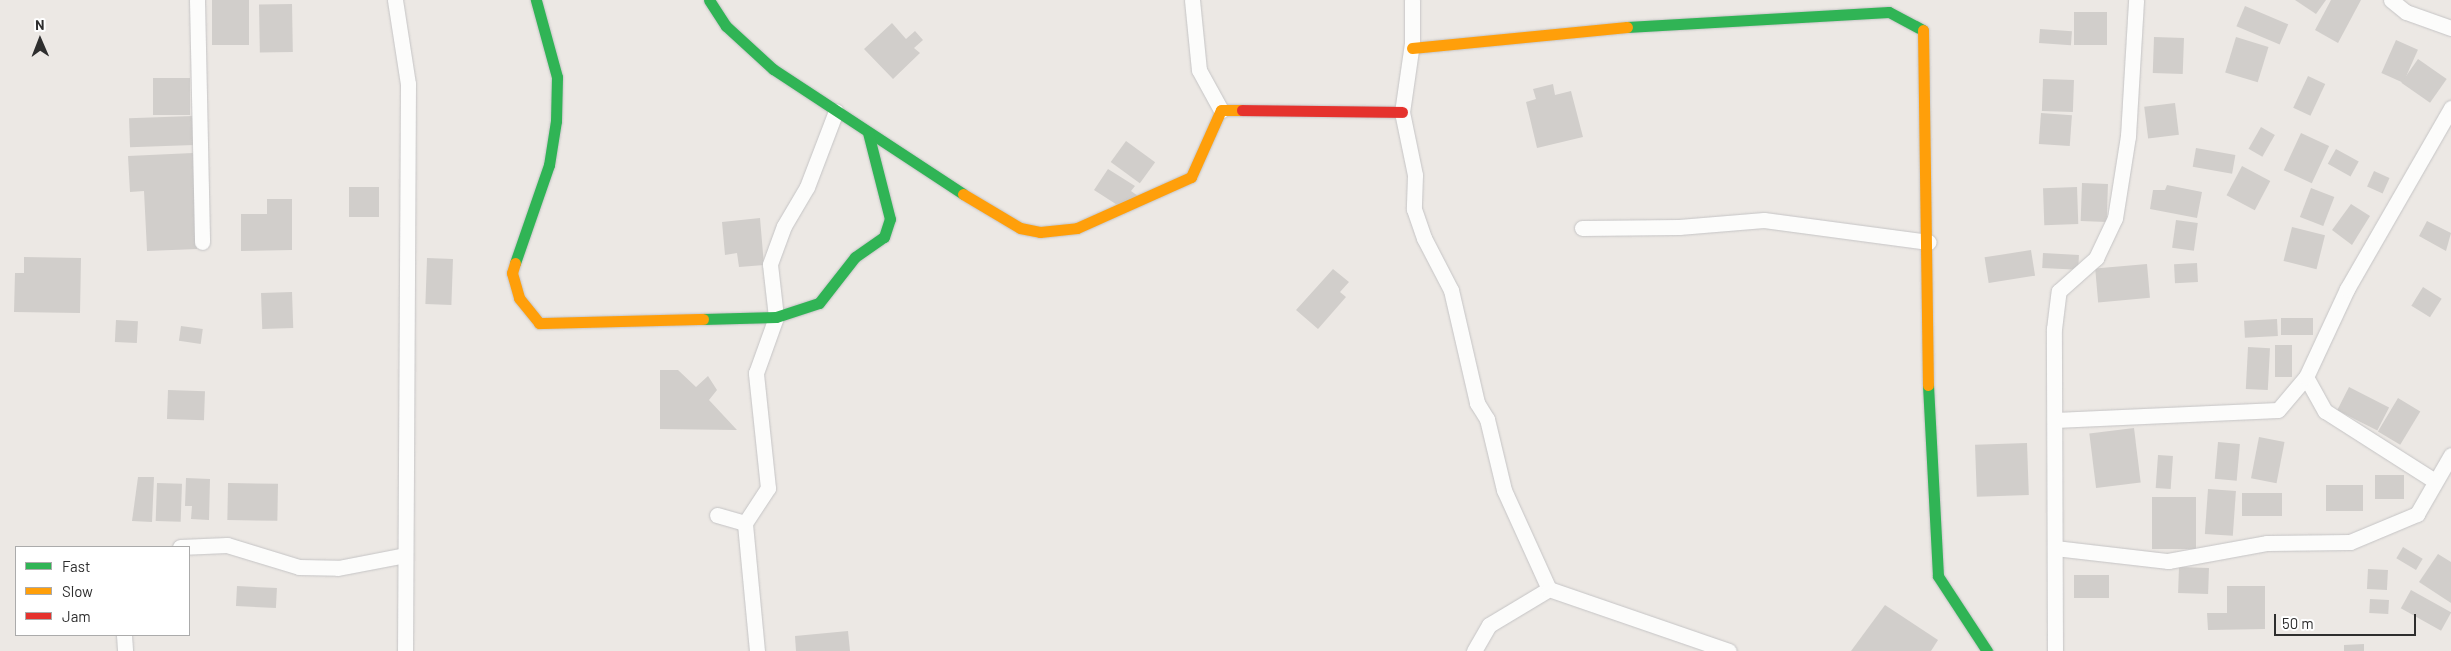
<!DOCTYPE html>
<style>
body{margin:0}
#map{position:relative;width:2451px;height:651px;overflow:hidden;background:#ece8e4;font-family:Barlow,sans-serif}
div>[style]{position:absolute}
.building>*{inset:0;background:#d1cecb;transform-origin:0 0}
.roads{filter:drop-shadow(0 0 1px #c5c4c5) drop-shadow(0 0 1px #c5c4c5)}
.street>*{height:15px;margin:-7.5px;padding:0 7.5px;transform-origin:7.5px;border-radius:7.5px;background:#fcfcfb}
.fast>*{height:11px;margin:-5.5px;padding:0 5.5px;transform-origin:5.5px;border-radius:5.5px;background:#30b455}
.slow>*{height:11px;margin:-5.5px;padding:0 5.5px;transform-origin:5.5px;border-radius:5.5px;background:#ff9f0a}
.jam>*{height:11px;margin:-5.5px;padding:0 5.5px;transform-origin:5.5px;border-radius:5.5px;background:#e5322d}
span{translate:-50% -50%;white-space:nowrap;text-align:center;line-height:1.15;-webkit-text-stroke:4px #fff;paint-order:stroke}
.legend{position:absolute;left:15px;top:546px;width:175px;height:90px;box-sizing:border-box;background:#fff;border:1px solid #ababab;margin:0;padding:6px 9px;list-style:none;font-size:15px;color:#2e2e2e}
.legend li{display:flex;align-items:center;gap:10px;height:25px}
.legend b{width:25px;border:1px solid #ababab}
.north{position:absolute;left:15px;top:15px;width:50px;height:50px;-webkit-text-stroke:4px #fff;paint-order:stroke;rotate:359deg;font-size:14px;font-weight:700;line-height:20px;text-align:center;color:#2e2e2e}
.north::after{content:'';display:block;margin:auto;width:18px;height:22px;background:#2e2e2e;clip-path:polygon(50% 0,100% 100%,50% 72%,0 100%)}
.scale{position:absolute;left:2274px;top:614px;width:142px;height:22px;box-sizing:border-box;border:2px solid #2e2e2e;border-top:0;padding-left:6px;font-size:15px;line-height:18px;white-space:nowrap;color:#2e2e2e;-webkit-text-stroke:4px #fff;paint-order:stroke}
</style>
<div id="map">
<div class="building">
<i style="left:212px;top:0;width:37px;height:45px"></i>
<i style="clip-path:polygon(2295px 0,2326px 0,2316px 14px)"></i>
<i style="clip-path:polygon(2331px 0,2361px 0,2338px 43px,2315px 30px)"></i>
<i style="left:292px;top:4px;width:48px;height:33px;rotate:89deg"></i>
<i style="left:2245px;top:6px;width:47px;height:22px;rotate:23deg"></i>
<i style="left:2074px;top:12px;width:33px;height:33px"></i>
<i style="clip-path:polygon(892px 23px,906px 39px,915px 31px,923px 40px,914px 48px,920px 53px,893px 79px,864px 49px)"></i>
<i style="left:2040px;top:29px;width:32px;height:14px;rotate:4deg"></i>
<i style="left:2154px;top:37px;width:30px;height:36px;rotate:2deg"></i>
<i style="left:2236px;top:37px;width:34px;height:37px;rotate:17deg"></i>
<i style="left:2396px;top:40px;width:24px;height:36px;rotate:24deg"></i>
<i style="left:2418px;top:59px;width:35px;height:29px;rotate:35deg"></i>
<i style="left:2308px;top:76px;width:19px;height:35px;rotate:25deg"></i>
<i style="left:153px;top:78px;width:37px;height:37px"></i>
<i style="left:2043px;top:79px;width:31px;height:32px;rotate:2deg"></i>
<i style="clip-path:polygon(1553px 84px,1555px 95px,1571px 91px,1583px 137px,1537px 148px,1526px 102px,1536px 99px,1533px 89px)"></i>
<i style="left:2175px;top:103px;width:32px;height:31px;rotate:83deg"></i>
<i style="left:2041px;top:113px;width:31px;height:31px;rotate:4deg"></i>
<i style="left:193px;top:116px;width:29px;height:64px;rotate:88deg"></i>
<i style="left:2261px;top:127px;width:16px;height:25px;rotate:30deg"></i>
<i style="left:2301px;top:133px;width:31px;height:41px;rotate:25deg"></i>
<i style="left:1126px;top:141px;width:36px;height:26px;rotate:36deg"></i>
<i style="left:2196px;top:148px;width:40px;height:19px;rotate:10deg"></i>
<i style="left:2336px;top:149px;width:26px;height:17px;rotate:29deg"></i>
<i style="clip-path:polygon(193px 153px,197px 249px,147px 251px,144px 191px,130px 192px,128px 156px)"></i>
<i style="left:2242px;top:166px;width:32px;height:33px;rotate:28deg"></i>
<i style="clip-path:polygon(1108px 169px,1135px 186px,1131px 191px,1138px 196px,1122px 208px,1094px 190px)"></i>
<i style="left:2374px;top:171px;width:17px;height:17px;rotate:24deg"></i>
<i style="left:2082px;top:183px;width:26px;height:38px;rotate:2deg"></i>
<i style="clip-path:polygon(2167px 185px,2202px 192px,2197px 218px,2150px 209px,2153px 190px,2165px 190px)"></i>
<i style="left:349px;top:187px;width:30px;height:30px"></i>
<i style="left:2077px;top:187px;width:37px;height:34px;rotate:88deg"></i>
<i style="left:2311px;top:188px;width:25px;height:31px;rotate:21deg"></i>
<i style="clip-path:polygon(267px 199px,292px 199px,292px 250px,241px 251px,241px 214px,267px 214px)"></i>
<i style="clip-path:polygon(2351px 204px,2370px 216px,2352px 245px,2332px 230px)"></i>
<i style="clip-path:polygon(760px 218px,764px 265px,739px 267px,737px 253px,725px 255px,722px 222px)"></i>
<i style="left:2176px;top:220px;width:22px;height:28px;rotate:8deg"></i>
<i style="clip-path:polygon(2427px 221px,2451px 233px,2446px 251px,2419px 236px)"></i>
<i style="left:2292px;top:227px;width:34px;height:35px;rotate:14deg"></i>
<i style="left:2031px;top:250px;width:26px;height:47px;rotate:81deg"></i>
<i style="left:2043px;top:253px;width:36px;height:15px;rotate:3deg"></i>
<i style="clip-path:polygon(24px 257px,81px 258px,80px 313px,14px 312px,15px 273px,24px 273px)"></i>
<i style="left:427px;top:258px;width:26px;height:46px;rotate:2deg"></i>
<i style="left:2197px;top:263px;width:19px;height:23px;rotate:87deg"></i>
<i style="left:2147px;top:264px;width:34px;height:52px;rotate:85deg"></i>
<i style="clip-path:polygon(1333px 269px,1349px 282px,1340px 292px,1346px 297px,1318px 329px,1296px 310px)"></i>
<i style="left:2423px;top:287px;width:22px;height:22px;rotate:32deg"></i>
<i style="left:292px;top:292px;width:36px;height:31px;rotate:88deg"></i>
<i style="left:2313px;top:318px;width:17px;height:32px;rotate:90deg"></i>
<i style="left:2277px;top:319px;width:17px;height:33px;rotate:87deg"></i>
<i style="left:116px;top:320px;width:22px;height:22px;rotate:3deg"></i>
<i style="left:181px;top:326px;width:22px;height:15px;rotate:8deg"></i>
<i style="left:2275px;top:345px;width:17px;height:32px"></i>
<i style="left:2248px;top:347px;width:22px;height:42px;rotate:3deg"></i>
<i style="clip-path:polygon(660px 370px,678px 370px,696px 387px,708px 376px,717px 390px,709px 400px,737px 430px,660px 429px)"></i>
<i style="left:2349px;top:387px;width:45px;height:26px;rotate:27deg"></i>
<i style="left:168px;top:390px;width:37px;height:29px;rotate:2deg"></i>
<i style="left:2398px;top:398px;width:26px;height:39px;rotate:31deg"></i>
<i style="left:2134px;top:428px;width:55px;height:45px;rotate:83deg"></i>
<i style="left:2259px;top:437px;width:26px;height:42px;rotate:11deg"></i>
<i style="left:2218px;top:442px;width:22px;height:37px;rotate:5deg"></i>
<i style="left:2027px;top:443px;width:52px;height:52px;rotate:88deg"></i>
<i style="left:2158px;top:455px;width:15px;height:33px;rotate:4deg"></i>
<i style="left:2375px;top:475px;width:29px;height:24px"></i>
<i style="clip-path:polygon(138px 477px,154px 477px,152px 522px,132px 521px)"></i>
<i style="clip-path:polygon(186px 478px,210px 479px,209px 520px,191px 519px,192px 506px,185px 506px)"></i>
<i style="left:157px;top:483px;width:25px;height:38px;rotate:2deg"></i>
<i style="left:228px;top:483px;width:50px;height:37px;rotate:1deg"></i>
<i style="left:2326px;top:485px;width:37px;height:26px"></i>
<i style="left:2208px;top:489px;width:28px;height:45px;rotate:4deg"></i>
<i style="left:2242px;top:493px;width:40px;height:23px"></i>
<i style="left:2152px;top:497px;width:44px;height:52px"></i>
<i style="left:2403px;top:547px;width:23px;height:13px;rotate:31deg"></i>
<i style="clip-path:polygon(2438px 554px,2451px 562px,2451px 603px,2419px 582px)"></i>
<i style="left:2179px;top:567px;width:30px;height:26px;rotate:2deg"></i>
<i style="left:2368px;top:569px;width:20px;height:20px;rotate:3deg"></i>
<i style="left:2074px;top:575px;width:35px;height:23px"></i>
<i style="left:237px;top:586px;width:40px;height:20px;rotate:3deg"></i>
<i style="clip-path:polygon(2227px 586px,2265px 586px,2265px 629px,2208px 630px,2207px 613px,2227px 613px)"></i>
<i style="left:2411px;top:590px;width:46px;height:21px;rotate:29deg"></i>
<i style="left:2370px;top:599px;width:19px;height:14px;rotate:3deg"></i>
<i style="clip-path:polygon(1885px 605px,1938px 640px,1931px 651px,1851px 651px)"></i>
<i style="clip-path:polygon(848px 631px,850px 651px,796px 651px,795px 636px)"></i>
<i style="clip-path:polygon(2364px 644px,2364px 651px,2344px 651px,2344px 645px)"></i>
</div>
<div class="roads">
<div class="street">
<i style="left:197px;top:0;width:242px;rotate:88.8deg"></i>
<i style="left:395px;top:0;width:85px;rotate:81.2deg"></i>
<i style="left:408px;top:84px;width:567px;rotate:90.3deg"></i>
<i style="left:1192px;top:0;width:70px;rotate:84.3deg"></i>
<i style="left:1199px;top:70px;width:46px;rotate:61.2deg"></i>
<i style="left:1412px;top:0;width:43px;rotate:90deg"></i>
<i style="left:1412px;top:43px;width:70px;rotate:98.2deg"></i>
<i style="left:1402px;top:112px;width:64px;rotate:78.3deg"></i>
<i style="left:1415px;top:175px;width:34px;rotate:92deg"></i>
<i style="left:1414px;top:209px;width:31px;rotate:71deg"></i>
<i style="left:1424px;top:238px;width:59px;rotate:62.6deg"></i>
<i style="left:1451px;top:290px;width:116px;rotate:77deg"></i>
<i style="left:1477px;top:403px;width:19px;rotate:58deg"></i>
<i style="left:1487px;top:419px;width:73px;rotate:76.5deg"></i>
<i style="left:1504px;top:490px;width:109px;rotate:65.6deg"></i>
<i style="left:2391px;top:0;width:19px;rotate:39deg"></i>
<i style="left:2406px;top:12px;width:48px;rotate:19.6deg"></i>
<i style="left:1582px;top:228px;width:97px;rotate:-0.6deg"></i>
<i style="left:1679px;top:227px;width:85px;rotate:-4.7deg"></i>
<i style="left:1764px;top:220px;width:166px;rotate:7.6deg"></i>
<i style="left:2306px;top:377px;width:39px;rotate:61deg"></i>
<i style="left:2325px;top:411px;width:130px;rotate:32.5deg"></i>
<i style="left:2055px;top:420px;width:223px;rotate:-2.6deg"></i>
<i style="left:2278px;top:410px;width:43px;rotate:-49.7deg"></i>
<i style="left:2306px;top:377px;width:97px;rotate:-65deg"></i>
<i style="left:2347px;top:289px;width:209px;rotate:-60.1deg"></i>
<i style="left:717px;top:515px;width:29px;rotate:16deg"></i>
<i style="left:180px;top:547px;width:47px;rotate:-2.4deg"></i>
<i style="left:227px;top:545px;width:75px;rotate:17deg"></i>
<i style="left:299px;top:567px;width:39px;rotate:1deg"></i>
<i style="left:338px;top:568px;width:68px;rotate:-11deg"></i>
<i style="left:2055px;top:548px;width:114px;rotate:6.6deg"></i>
<i style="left:2168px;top:561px;width:101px;rotate:-10.3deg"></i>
<i style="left:2267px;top:543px;width:83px;rotate:-0.7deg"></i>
<i style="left:2350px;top:542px;width:73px;rotate:-22.7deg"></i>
<i style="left:2417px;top:514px;width:68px;rotate:-60deg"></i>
<i style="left:124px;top:635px;width:16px;rotate:86deg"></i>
<i style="left:757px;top:651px;width:129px;rotate:-95.4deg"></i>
<i style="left:745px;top:523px;width:42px;rotate:-56.7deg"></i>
<i style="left:768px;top:488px;width:116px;rotate:-96deg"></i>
<i style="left:756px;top:373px;width:59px;rotate:-70.3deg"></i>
<i style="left:776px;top:317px;width:53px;rotate:-96.5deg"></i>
<i style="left:770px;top:264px;width:40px;rotate:-69.8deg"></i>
<i style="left:784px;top:226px;width:45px;rotate:-59.5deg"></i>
<i style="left:807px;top:187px;width:81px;rotate:-69.1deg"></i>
<i style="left:1474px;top:651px;width:30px;rotate:-60deg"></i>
<i style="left:1489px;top:625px;width:70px;rotate:-31deg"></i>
<i style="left:1549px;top:589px;width:190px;rotate:19deg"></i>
<i style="left:2055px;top:651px;width:322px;rotate:-90.2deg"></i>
<i style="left:2054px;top:329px;width:38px;rotate:-83deg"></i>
<i style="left:2059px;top:291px;width:50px;rotate:-41.7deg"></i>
<i style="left:2096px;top:258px;width:44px;rotate:-64.6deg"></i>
<i style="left:2115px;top:218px;width:83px;rotate:-81deg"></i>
<i style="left:2128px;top:136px;width:136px;rotate:-86.6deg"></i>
</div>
<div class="fast">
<i style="left:709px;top:0;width:31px;rotate:57deg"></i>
<i style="left:726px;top:26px;width:64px;rotate:42.5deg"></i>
<i style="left:773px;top:69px;width:227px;rotate:33.3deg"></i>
<i style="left:1627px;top:27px;width:262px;rotate:-3.3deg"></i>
<i style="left:1889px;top:12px;width:38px;rotate:28deg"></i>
<i style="left:515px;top:263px;width:104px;rotate:-70.9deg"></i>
<i style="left:549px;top:165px;width:45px;rotate:-81deg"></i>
<i style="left:556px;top:121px;width:44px;rotate:-88.7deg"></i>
<i style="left:557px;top:77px;width:80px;rotate:-105.3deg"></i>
<i style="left:703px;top:319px;width:73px;rotate:-1.6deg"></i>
<i style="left:776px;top:317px;width:45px;rotate:-18deg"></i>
<i style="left:819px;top:303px;width:58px;rotate:-52deg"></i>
<i style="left:855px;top:257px;width:35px;rotate:-35deg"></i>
<i style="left:884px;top:237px;width:19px;rotate:-72deg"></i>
<i style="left:890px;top:219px;width:89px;rotate:-104.3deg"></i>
<i style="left:1928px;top:385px;width:191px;rotate:87deg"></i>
<i style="left:1938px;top:576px;width:90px;rotate:56.8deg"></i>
</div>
<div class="slow">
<i style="left:1923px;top:30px;width:355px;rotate:89.2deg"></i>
<i style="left:1412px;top:48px;width:216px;rotate:-5.6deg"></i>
<i style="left:963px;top:194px;width:66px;rotate:30.8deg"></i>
<i style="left:1020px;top:228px;width:20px;rotate:11deg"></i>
<i style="left:1040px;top:232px;width:37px;rotate:-6deg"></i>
<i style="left:1077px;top:228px;width:125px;rotate:-24.1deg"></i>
<i style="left:1191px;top:177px;width:73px;rotate:-65.9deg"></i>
<i style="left:1221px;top:110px;width:21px"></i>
<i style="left:515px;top:263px;width:10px;rotate:107deg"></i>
<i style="left:512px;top:273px;width:26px;rotate:74deg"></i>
<i style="left:519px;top:298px;width:32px;rotate:51deg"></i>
<i style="left:539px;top:323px;width:164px;rotate:-1.4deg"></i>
</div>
<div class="jam">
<i style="left:1242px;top:110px;width:160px;rotate:0.7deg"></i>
</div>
</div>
<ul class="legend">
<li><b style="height:6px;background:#30b455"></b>Fast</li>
<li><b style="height:6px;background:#ff9f0a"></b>Slow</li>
<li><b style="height:6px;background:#e5322d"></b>Jam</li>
</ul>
<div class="north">N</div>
<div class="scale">50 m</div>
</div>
